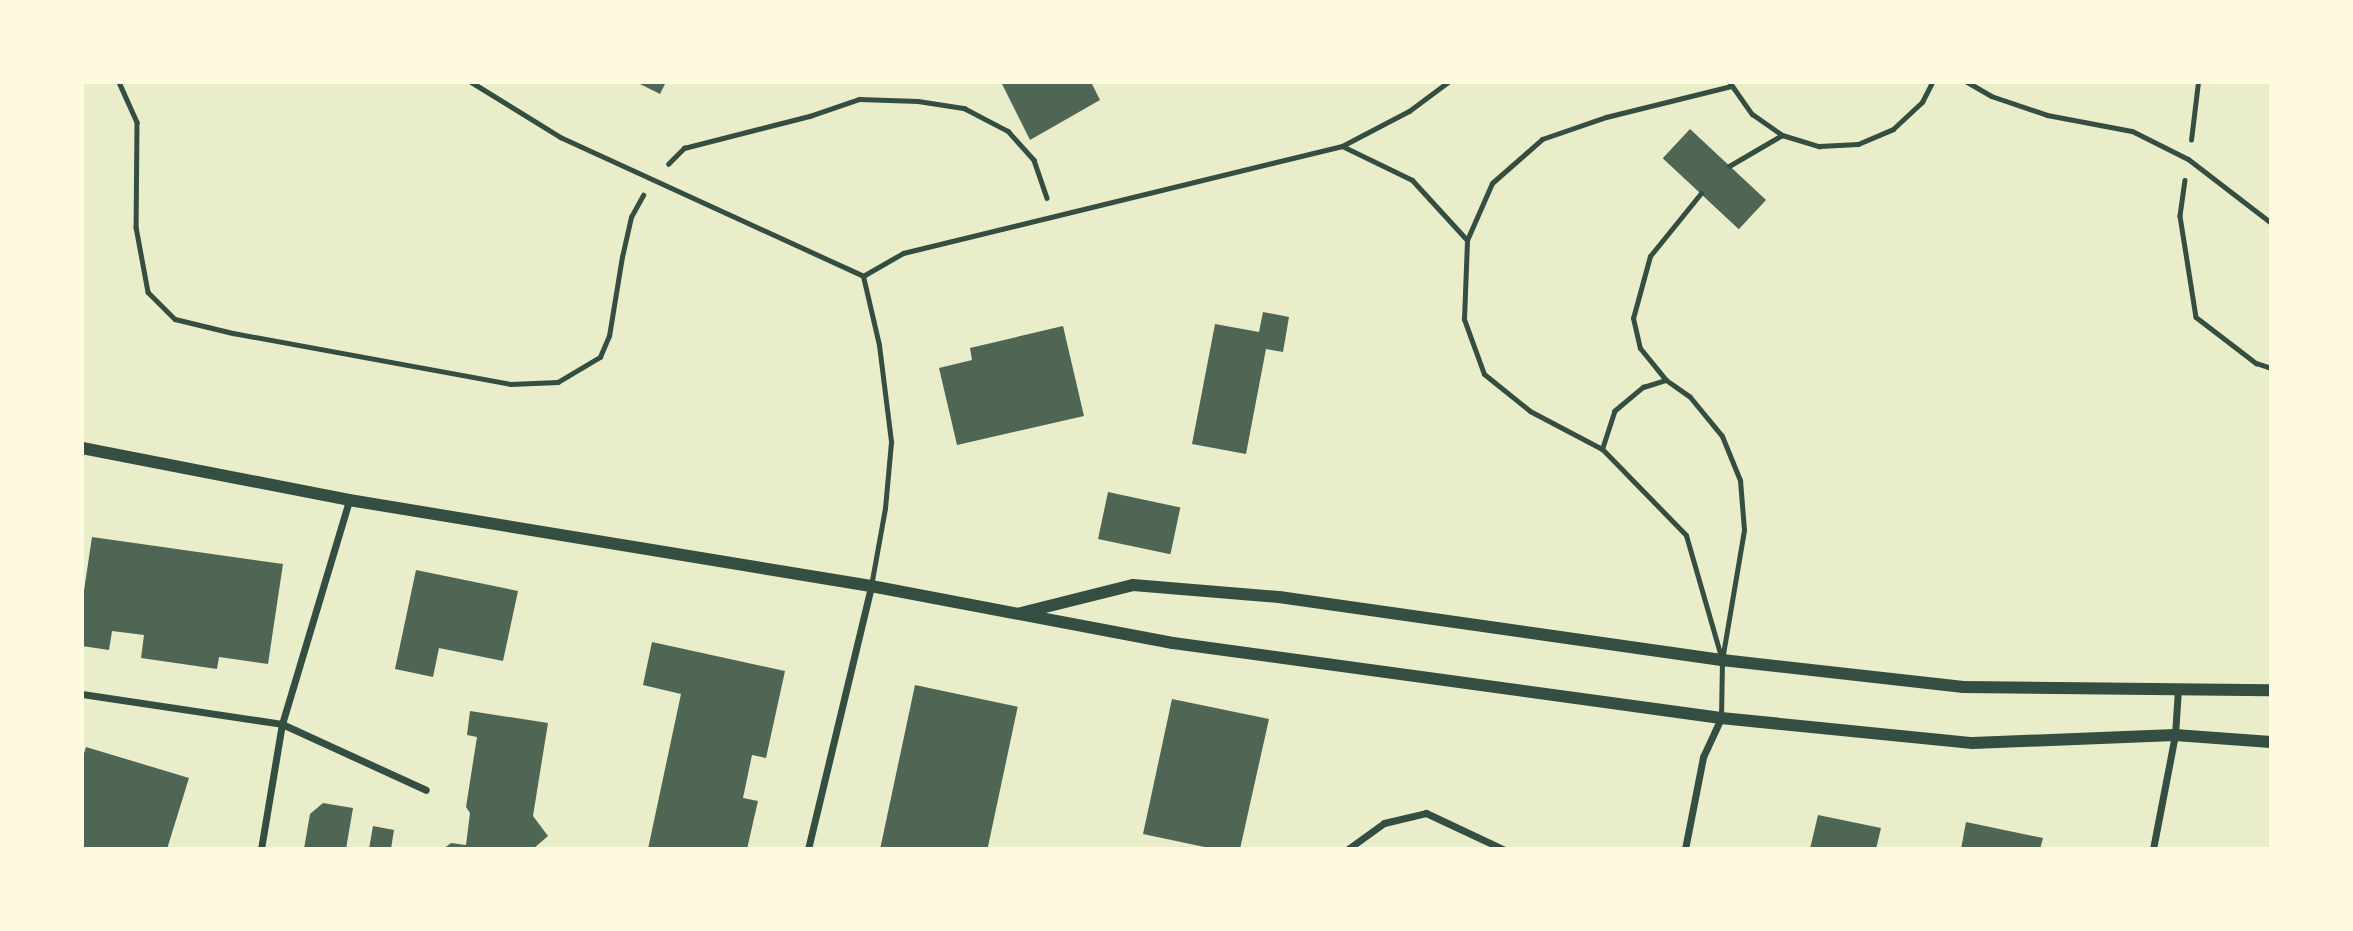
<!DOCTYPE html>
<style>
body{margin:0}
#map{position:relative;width:2353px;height:931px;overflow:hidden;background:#e9edc9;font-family:"IBM Plex Sans",sans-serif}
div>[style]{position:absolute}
.building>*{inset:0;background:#4f6655;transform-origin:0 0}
.path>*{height:4.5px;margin:-2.25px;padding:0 2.25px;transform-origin:2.25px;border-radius:2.25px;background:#344e41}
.service>*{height:5px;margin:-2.5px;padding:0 2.5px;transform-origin:2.5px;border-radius:2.5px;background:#344e41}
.minor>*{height:7px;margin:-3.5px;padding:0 3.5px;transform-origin:3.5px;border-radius:3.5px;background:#344e41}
.tertiary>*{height:12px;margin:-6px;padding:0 6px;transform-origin:6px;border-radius:6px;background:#344e41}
span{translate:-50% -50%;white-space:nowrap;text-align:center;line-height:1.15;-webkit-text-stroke:7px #fefae0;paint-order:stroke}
.frame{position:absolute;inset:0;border:84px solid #fefae0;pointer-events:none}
</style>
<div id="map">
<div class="building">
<i style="clip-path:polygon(636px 82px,666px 82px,660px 94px)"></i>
<i style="clip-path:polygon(1001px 82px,1091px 82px,1100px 100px,1030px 140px)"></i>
<i style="left:1690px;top:129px;width:104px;height:40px;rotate:43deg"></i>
<i style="clip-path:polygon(1263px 312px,1289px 317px,1283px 352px,1266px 349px,1246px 454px,1192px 444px,1215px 324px,1259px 332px)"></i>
<i style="clip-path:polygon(1063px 326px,1084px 416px,957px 445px,939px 368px,972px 360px,970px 348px)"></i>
<i style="left:1108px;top:492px;width:74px;height:48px;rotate:12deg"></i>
<i style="clip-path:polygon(92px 537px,283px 564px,268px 664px,219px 657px,217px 669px,141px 658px,144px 635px,112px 631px,109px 650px,82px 646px,82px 604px)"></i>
<i style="clip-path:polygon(416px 570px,518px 591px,503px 661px,439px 648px,433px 677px,395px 669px)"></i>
<i style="clip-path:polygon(652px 642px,785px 671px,766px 758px,752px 755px,743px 798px,758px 801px,747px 849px,648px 849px,681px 694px,643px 685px)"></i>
<i style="left:915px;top:685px;width:105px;height:167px;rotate:12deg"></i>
<i style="clip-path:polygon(1172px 699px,1269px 719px,1240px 849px,1214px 849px,1143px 834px)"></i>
<i style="clip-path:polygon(470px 711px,548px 723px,533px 816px,548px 836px,533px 849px,443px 849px,451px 843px,466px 845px,470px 813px,466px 807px,477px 737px,467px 735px)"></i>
<i style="clip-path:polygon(86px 747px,189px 778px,167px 849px,82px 849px,82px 760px)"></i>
<i style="clip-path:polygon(323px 803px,353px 808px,346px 849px,304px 849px,310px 814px)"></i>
<i style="clip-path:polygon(1818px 815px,1881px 828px,1876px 849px,1810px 849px)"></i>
<i style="clip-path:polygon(1966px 822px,2043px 838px,2040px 849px,1961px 849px)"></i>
<i style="clip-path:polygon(373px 826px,394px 830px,391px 849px,369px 849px)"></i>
</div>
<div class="path">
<i style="left:119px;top:82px;width:44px;rotate:65.8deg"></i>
<i style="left:137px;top:122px;width:105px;rotate:90.5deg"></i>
<i style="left:136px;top:227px;width:66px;rotate:79.5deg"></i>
<i style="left:148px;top:292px;width:38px;rotate:45deg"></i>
<i style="left:175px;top:319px;width:60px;rotate:13.6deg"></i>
<i style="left:233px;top:333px;width:282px;rotate:10.4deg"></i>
<i style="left:510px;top:384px;width:48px;rotate:-2.4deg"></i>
<i style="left:558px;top:382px;width:49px;rotate:-30.8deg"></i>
<i style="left:600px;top:357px;width:23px;rotate:-67deg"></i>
<i style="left:609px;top:336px;width:80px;rotate:-80.7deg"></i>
<i style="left:622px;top:257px;width:41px;rotate:-77.3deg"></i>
<i style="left:631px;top:217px;width:25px;rotate:-61deg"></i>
<i style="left:2191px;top:140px;width:58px;rotate:-83.1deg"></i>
<i style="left:668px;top:164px;width:23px;rotate:-45deg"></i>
<i style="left:684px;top:148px;width:130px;rotate:-14.3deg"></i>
<i style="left:810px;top:116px;width:52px;rotate:-19.1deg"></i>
<i style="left:859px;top:99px;width:59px;rotate:1.9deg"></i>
<i style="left:918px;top:101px;width:47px;rotate:8.7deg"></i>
<i style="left:964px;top:108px;width:50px;rotate:27.6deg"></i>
<i style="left:1008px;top:131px;width:39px;rotate:48deg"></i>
<i style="left:1034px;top:160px;width:40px;rotate:71.1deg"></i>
<i style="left:2185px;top:180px;width:36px;rotate:98deg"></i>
<i style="left:2180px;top:216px;width:102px;rotate:81deg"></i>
<i style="left:2196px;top:317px;width:76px;rotate:37.5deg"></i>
<i style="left:2256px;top:363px;width:16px;rotate:18deg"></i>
</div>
<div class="service">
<i style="left:471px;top:82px;width:105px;rotate:31.7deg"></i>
<i style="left:560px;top:137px;width:333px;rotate:24.6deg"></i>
<i style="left:863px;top:276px;width:46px;rotate:-29.9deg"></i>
<i style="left:903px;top:253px;width:452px;rotate:-13.7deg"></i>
<i style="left:1342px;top:146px;width:76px;rotate:-27.6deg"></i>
<i style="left:1409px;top:111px;width:49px;rotate:-36.6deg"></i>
<i style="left:1967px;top:82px;width:28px;rotate:30deg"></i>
<i style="left:1991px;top:96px;width:59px;rotate:18.7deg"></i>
<i style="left:2047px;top:115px;width:86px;rotate:10.7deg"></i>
<i style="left:2132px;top:131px;width:63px;rotate:26.6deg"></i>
<i style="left:2188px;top:159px;width:105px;rotate:37.6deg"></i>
<i style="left:1730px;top:83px;width:38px;rotate:55deg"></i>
<i style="left:1752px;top:114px;width:37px;rotate:35deg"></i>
<i style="left:1782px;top:135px;width:39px;rotate:17deg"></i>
<i style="left:1819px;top:146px;width:39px;rotate:-3deg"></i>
<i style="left:1858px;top:144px;width:38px;rotate:-23deg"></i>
<i style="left:1893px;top:129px;width:40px;rotate:-43deg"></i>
<i style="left:1922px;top:102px;width:22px;rotate:-63deg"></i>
<i style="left:1342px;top:146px;width:78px;rotate:25.9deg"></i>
<i style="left:1412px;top:180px;width:81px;rotate:47.5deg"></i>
<i style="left:1729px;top:166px;width:61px;rotate:-30.3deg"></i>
<i style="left:1701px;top:193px;width:81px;rotate:129deg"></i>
<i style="left:1650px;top:256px;width:64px;rotate:105.3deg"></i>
<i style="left:1633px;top:318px;width:31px;rotate:77deg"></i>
<i style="left:1640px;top:348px;width:41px;rotate:50.9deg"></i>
<i style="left:1666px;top:380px;width:29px;rotate:35deg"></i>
<i style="left:1690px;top:397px;width:50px;rotate:50.6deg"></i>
<i style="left:1722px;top:436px;width:48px;rotate:67.8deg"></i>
<i style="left:1740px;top:480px;width:50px;rotate:85.4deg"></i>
<i style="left:1744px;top:530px;width:132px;rotate:99.6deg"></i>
<i style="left:1722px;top:660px;width:58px;rotate:91deg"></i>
<i style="left:863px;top:276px;width:71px;rotate:76.9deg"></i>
<i style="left:879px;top:345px;width:98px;rotate:82.9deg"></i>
<i style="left:891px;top:442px;width:66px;rotate:95.2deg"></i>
<i style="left:885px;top:508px;width:79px;rotate:100.2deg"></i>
<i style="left:1602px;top:449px;width:40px;rotate:-72deg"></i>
<i style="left:1614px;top:411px;width:38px;rotate:-40deg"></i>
<i style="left:1643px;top:387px;width:24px;rotate:-17deg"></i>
<i style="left:1722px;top:660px;width:130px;rotate:-106.1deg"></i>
<i style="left:1686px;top:535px;width:120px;rotate:-134.3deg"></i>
<i style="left:1602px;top:449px;width:81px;rotate:-152.2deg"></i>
<i style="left:1530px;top:411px;width:59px;rotate:-141.2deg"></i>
<i style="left:1484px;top:374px;width:59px;rotate:-110deg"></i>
<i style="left:1464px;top:319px;width:79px;rotate:-87.8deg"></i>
<i style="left:1467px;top:240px;width:62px;rotate:-66.3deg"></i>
<i style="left:1492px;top:183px;width:67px;rotate:-41.3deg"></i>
<i style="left:1542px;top:139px;width:68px;rotate:-19deg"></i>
<i style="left:1606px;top:117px;width:129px;rotate:-13.9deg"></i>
</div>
<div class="minor">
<i style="left:82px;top:694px;width:202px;rotate:8.5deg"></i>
<i style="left:282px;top:724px;width:158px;rotate:24.6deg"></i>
<i style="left:261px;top:849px;width:127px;rotate:-80.5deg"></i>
<i style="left:282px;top:724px;width:234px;rotate:-73.3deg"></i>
<i style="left:808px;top:849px;width:270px;rotate:-76.5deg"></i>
<i style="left:1348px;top:849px;width:44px;rotate:-35.8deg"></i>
<i style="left:1384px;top:823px;width:43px;rotate:-13.4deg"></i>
<i style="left:1426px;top:813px;width:85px;rotate:25.1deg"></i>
<i style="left:1685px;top:849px;width:94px;rotate:-78.9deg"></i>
<i style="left:1703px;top:757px;width:43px;rotate:-65.2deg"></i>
<i style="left:2153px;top:849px;width:116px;rotate:-79.1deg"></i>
<i style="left:2175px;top:735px;width:47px;rotate:-86.3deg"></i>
</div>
<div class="tertiary">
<i style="left:82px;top:448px;width:272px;rotate:11deg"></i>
<i style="left:349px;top:500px;width:529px;rotate:9.36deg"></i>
<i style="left:871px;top:586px;width:307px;rotate:10.7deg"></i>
<i style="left:1173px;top:643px;width:553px;rotate:7.79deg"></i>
<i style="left:1721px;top:718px;width:253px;rotate:5.7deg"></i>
<i style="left:1973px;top:743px;width:202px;rotate:-2.3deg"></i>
<i style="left:2175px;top:735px;width:96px;rotate:4.2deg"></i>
<i style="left:1021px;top:613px;width:115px;rotate:-14deg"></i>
<i style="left:1133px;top:585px;width:146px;rotate:4.7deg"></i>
<i style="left:1279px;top:597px;width:447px;rotate:8.1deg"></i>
<i style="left:1722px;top:660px;width:243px;rotate:6.4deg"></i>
<i style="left:1963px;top:687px;width:308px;rotate:0.6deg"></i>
</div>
<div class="frame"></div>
</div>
